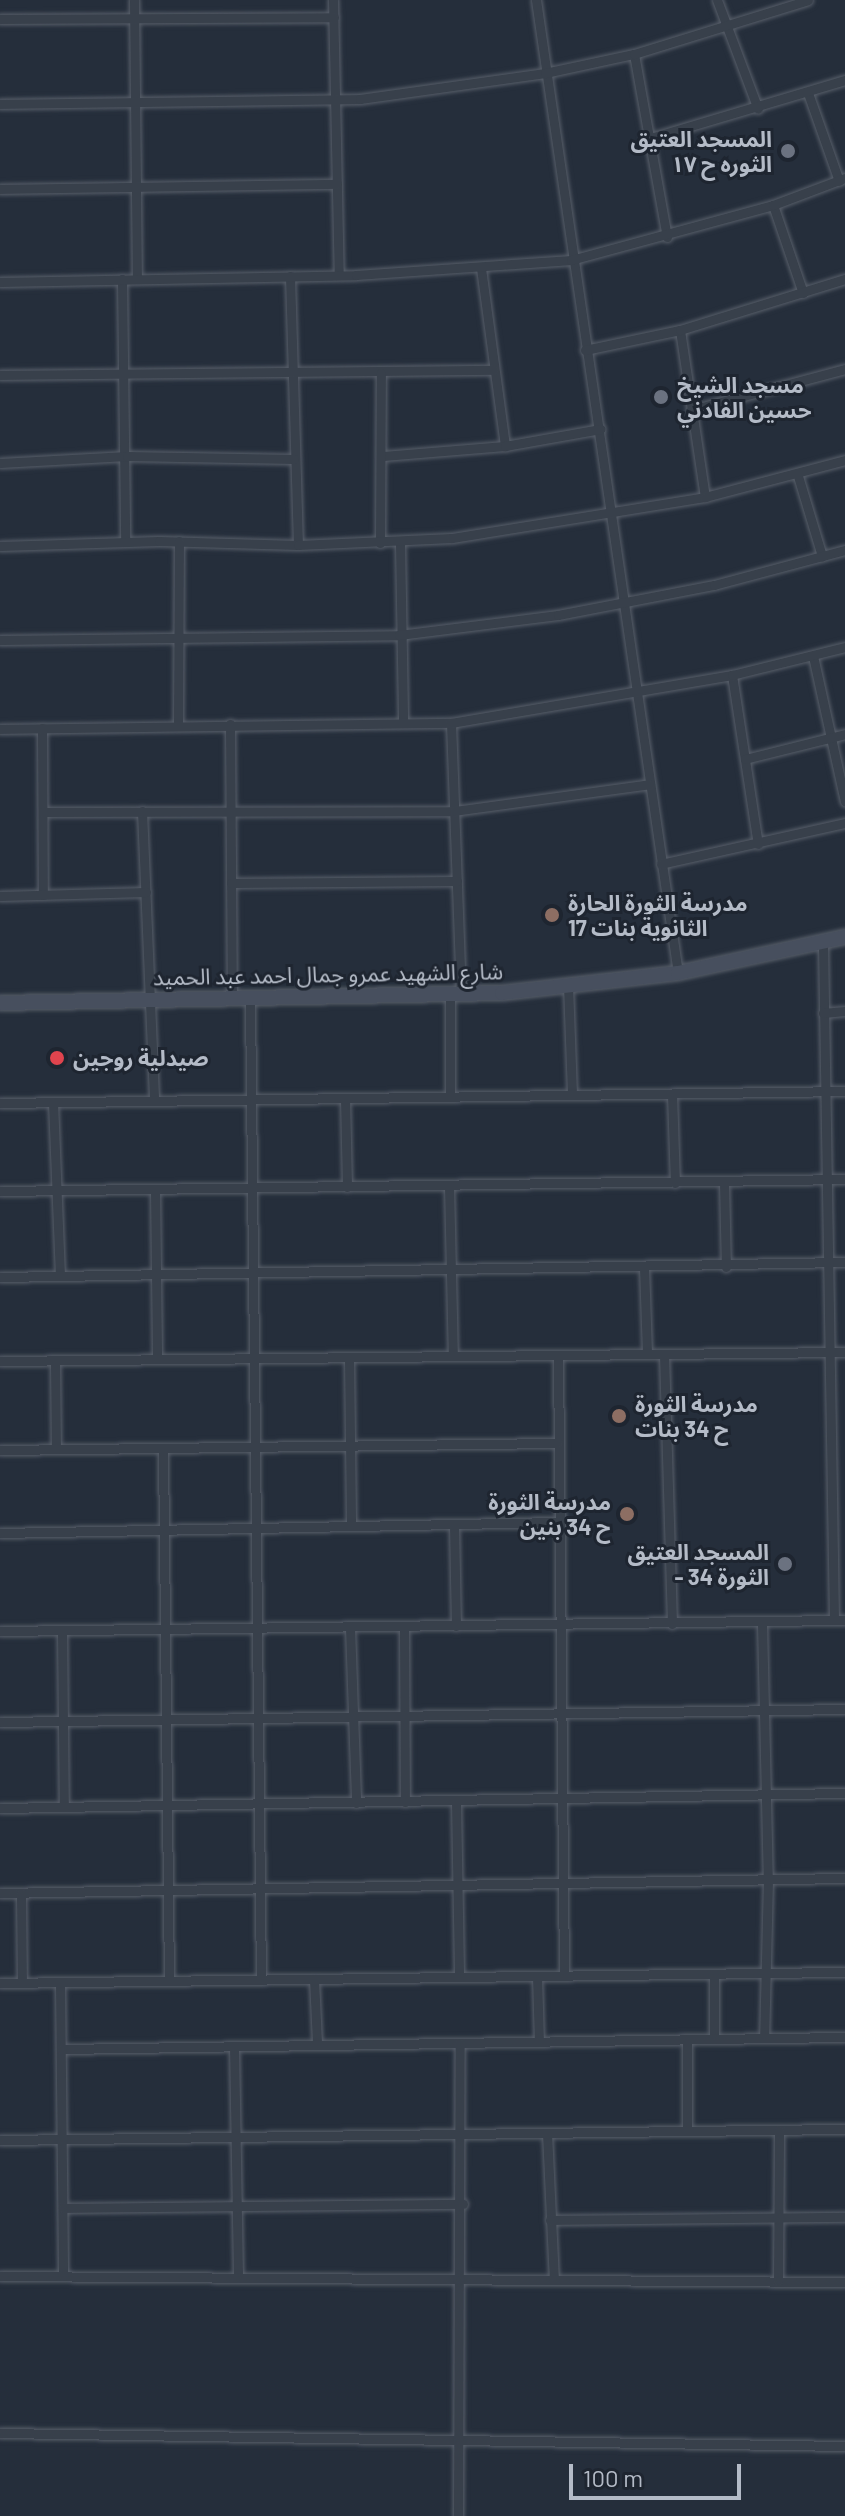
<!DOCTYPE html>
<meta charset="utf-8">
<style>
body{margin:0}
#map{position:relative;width:845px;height:2516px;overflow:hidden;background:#252e3b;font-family:Barlow,"Noto Sans Arabic",sans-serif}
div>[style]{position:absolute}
.roads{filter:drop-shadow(0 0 2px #575e69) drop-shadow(0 0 2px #575e69)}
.street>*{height:9px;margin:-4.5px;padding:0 4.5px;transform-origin:4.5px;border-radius:4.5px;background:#38404b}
.secondary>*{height:14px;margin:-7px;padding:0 7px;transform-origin:7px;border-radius:7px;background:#474f5e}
.dots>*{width:22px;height:22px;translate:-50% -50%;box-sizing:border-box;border:4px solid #1e2530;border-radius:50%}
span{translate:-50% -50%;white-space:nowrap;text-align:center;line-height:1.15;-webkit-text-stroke:6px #1e2530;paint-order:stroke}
.poi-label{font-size:22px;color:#b4bbc7;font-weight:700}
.right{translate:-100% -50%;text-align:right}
.left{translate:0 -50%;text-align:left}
.street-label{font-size:22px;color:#b4bbc7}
.scale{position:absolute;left:569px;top:2464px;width:172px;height:36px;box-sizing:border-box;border:4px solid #b4bbc7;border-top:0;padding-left:10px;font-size:24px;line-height:28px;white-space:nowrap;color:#b4bbc7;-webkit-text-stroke:6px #1e2530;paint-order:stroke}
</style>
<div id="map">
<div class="roads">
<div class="street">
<i style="left:134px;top:0;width:278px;rotate:89.4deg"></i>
<i style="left:333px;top:0;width:275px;rotate:88.8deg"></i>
<i style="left:536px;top:0;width:983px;rotate:81.7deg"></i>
<i style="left:717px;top:0;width:116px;rotate:69.4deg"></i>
<i style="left:0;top:19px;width:334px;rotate:-0.3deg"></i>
<i style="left:634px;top:54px;width:186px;rotate:79.8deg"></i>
<i style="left:808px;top:93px;width:93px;rotate:70.6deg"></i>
<i style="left:0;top:104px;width:360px;rotate:-0.8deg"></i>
<i style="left:360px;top:99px;width:187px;rotate:-8deg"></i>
<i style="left:545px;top:73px;width:91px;rotate:-12.1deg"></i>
<i style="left:634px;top:54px;width:182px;rotate:-17.2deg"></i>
<i style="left:647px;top:139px;width:207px;rotate:-16.6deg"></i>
<i style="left:0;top:189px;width:337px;rotate:-0.9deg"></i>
<i style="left:773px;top:205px;width:93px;rotate:71.2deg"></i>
<i style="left:481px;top:268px;width:180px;rotate:82.3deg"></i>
<i style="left:290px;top:276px;width:269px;rotate:88.3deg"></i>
<i style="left:122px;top:279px;width:262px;rotate:89.3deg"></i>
<i style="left:0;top:282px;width:356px;rotate:-1.1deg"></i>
<i style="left:356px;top:275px;width:216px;rotate:-4deg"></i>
<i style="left:571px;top:260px;width:209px;rotate:-15.2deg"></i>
<i style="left:773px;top:205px;width:77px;rotate:-20.6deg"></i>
<i style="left:680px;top:330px;width:169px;rotate:81.5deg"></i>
<i style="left:585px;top:350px;width:97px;rotate:-11.9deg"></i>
<i style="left:680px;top:330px;width:173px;rotate:-17.2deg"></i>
<i style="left:0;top:375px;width:494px;rotate:-0.6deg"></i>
<i style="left:691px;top:410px;width:159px;rotate:-14.9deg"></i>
<i style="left:383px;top:456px;width:122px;rotate:-4.7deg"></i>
<i style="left:505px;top:446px;width:97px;rotate:-10.1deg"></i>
<i style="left:0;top:463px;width:127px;rotate:-3.2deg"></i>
<i style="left:127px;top:456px;width:167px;rotate:1deg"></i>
<i style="left:798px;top:476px;width:84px;rotate:73.3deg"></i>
<i style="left:380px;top:543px;width:170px;rotate:-89.7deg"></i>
<i style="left:400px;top:543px;width:178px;rotate:89deg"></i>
<i style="left:0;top:546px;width:159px;rotate:-1.8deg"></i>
<i style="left:159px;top:541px;width:139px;rotate:1.6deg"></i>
<i style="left:298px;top:545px;width:154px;rotate:-2.6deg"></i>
<i style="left:452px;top:538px;width:256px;rotate:-9.2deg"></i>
<i style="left:705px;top:497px;width:145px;rotate:-14.8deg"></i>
<i style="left:0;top:640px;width:399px;rotate:-0.7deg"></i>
<i style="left:399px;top:635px;width:160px;rotate:-7.2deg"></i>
<i style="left:558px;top:615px;width:159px;rotate:-10.9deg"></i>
<i style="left:714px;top:585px;width:136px;rotate:-15deg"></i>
<i style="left:813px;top:656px;width:149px;rotate:77.6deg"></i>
<i style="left:732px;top:675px;width:171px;rotate:81.3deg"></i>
<i style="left:451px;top:723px;width:273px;rotate:87.9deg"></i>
<i style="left:230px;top:724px;width:275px;rotate:89.6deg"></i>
<i style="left:178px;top:725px;width:184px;rotate:-89.7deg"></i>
<i style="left:42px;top:728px;width:167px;rotate:89.7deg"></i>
<i style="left:0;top:729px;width:451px;rotate:-0.8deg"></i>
<i style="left:451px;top:723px;width:285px;rotate:-9.7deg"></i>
<i style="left:732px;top:675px;width:116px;rotate:-13.9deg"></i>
<i style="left:745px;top:759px;width:103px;rotate:-14deg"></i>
<i style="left:142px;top:811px;width:289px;rotate:87.6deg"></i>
<i style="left:43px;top:812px;width:411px;rotate:-0.1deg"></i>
<i style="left:454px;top:811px;width:198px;rotate:-7.8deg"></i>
<i style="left:661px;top:864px;width:189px;rotate:-12.6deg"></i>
<i style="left:231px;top:883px;width:226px;rotate:-0.5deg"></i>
<i style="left:0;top:896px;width:146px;rotate:-1.6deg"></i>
<i style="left:823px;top:943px;width:677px;rotate:89.07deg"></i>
<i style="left:568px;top:985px;width:110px;rotate:87.9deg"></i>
<i style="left:250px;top:999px;width:980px;rotate:89.36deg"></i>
<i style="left:823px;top:1013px;width:22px;rotate:-5deg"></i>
<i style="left:672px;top:1094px;width:89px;rotate:88.1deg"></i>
<i style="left:450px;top:1096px;width:100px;rotate:-90deg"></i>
<i style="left:345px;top:1098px;width:89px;rotate:88.7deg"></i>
<i style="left:53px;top:1102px;width:173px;rotate:87.7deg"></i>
<i style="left:0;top:1103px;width:845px;rotate:-0.81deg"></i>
<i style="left:724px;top:1182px;width:85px;rotate:88.7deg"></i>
<i style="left:449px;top:1185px;width:171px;rotate:88.7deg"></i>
<i style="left:155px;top:1189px;width:170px;rotate:89.3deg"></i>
<i style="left:0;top:1191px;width:845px;rotate:-0.81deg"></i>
<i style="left:644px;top:1267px;width:87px;rotate:88deg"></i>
<i style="left:0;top:1277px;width:845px;rotate:-1.02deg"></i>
<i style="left:664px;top:1354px;width:270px;rotate:88.3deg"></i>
<i style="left:558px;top:1355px;width:621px;rotate:89.45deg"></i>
<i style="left:349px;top:1357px;width:169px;rotate:89.3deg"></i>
<i style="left:55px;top:1360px;width:89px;rotate:89.4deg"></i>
<i style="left:0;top:1361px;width:845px;rotate:-0.61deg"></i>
<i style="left:163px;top:1448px;width:533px;rotate:89.36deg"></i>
<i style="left:0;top:1450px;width:558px;rotate:-0.72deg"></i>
<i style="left:454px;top:1524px;width:102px;rotate:88.9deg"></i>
<i style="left:0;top:1533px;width:559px;rotate:-1.13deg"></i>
<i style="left:762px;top:1623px;width:256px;rotate:88.7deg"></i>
<i style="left:768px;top:1879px;width:159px;rotate:91.4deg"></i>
<i style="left:404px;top:1626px;width:176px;rotate:89.7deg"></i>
<i style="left:350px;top:1627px;width:176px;rotate:88deg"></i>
<i style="left:62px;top:1630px;width:177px;rotate:89.4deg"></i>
<i style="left:0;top:1631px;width:845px;rotate:-0.75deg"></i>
<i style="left:0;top:1722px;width:845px;rotate:-0.88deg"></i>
<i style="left:456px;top:1801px;width:176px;rotate:89deg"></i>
<i style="left:0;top:1808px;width:845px;rotate:-1.02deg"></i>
<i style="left:0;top:1893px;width:845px;rotate:-1.02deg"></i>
<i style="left:21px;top:1893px;width:90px;rotate:89.4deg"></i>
<i style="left:714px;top:1974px;width:65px;rotate:90deg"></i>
<i style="left:537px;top:1976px;width:66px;rotate:88.3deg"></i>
<i style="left:314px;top:1979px;width:64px;rotate:87.3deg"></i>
<i style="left:60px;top:1982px;width:294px;rotate:89.4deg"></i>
<i style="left:0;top:1983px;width:845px;rotate:-0.75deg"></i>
<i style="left:687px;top:2039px;width:92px;rotate:90deg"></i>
<i style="left:234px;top:2046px;width:232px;rotate:89deg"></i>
<i style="left:61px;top:2049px;width:784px;rotate:-0.88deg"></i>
<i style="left:547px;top:2133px;width:147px;rotate:87.3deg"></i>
<i style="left:0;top:2140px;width:845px;rotate:-0.75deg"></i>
<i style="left:63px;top:2208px;width:400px;rotate:-0.6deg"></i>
<i style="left:550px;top:2220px;width:295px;rotate:-0.6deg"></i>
<i style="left:0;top:2276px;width:845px;rotate:0.41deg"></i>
<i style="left:778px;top:2281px;width:151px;rotate:-89.6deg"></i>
<i style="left:0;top:2433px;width:845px;rotate:0.88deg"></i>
<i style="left:458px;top:2516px;width:473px;rotate:-89.8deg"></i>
</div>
<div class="secondary">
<i style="left:0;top:1003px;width:502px;rotate:-1.14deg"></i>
<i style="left:502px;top:993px;width:177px;rotate:-6.5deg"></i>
<i style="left:678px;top:973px;width:171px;rotate:-12.2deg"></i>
</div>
</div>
<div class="dots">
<i style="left:788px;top:151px;background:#6b7280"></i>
<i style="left:661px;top:397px;background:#6b7280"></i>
<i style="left:552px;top:915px;background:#8d6e63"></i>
<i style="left:57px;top:1058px;background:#e0444e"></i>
<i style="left:619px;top:1416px;background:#8d6e63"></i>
<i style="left:627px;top:1514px;background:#8d6e63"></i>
<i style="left:785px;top:1564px;background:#6b7280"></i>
</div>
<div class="poi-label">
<span class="right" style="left:772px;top:151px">المسجد العتيق<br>الثوره ح ١٧</span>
<span class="left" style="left:677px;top:397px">مسجد الشيخ<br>حسين الفادني</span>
<span class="left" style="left:568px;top:915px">مدرسة الثورة الحارة<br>17 الثانوية بنات</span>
<span class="left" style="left:73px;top:1058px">صيدلية روجين</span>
<span class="left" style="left:635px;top:1416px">مدرسة الثورة<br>ح 34 بنات</span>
<span class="right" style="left:611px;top:1514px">مدرسة الثورة<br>ح 34 بنين</span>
<span class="right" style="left:769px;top:1564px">المسجد العتيق<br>- الثورة 34</span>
</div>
<div class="street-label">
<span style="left:328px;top:974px;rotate:-1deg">شارع الشهيد عمرو جمال احمد عبد الحميد</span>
</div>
<div class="scale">100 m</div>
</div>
